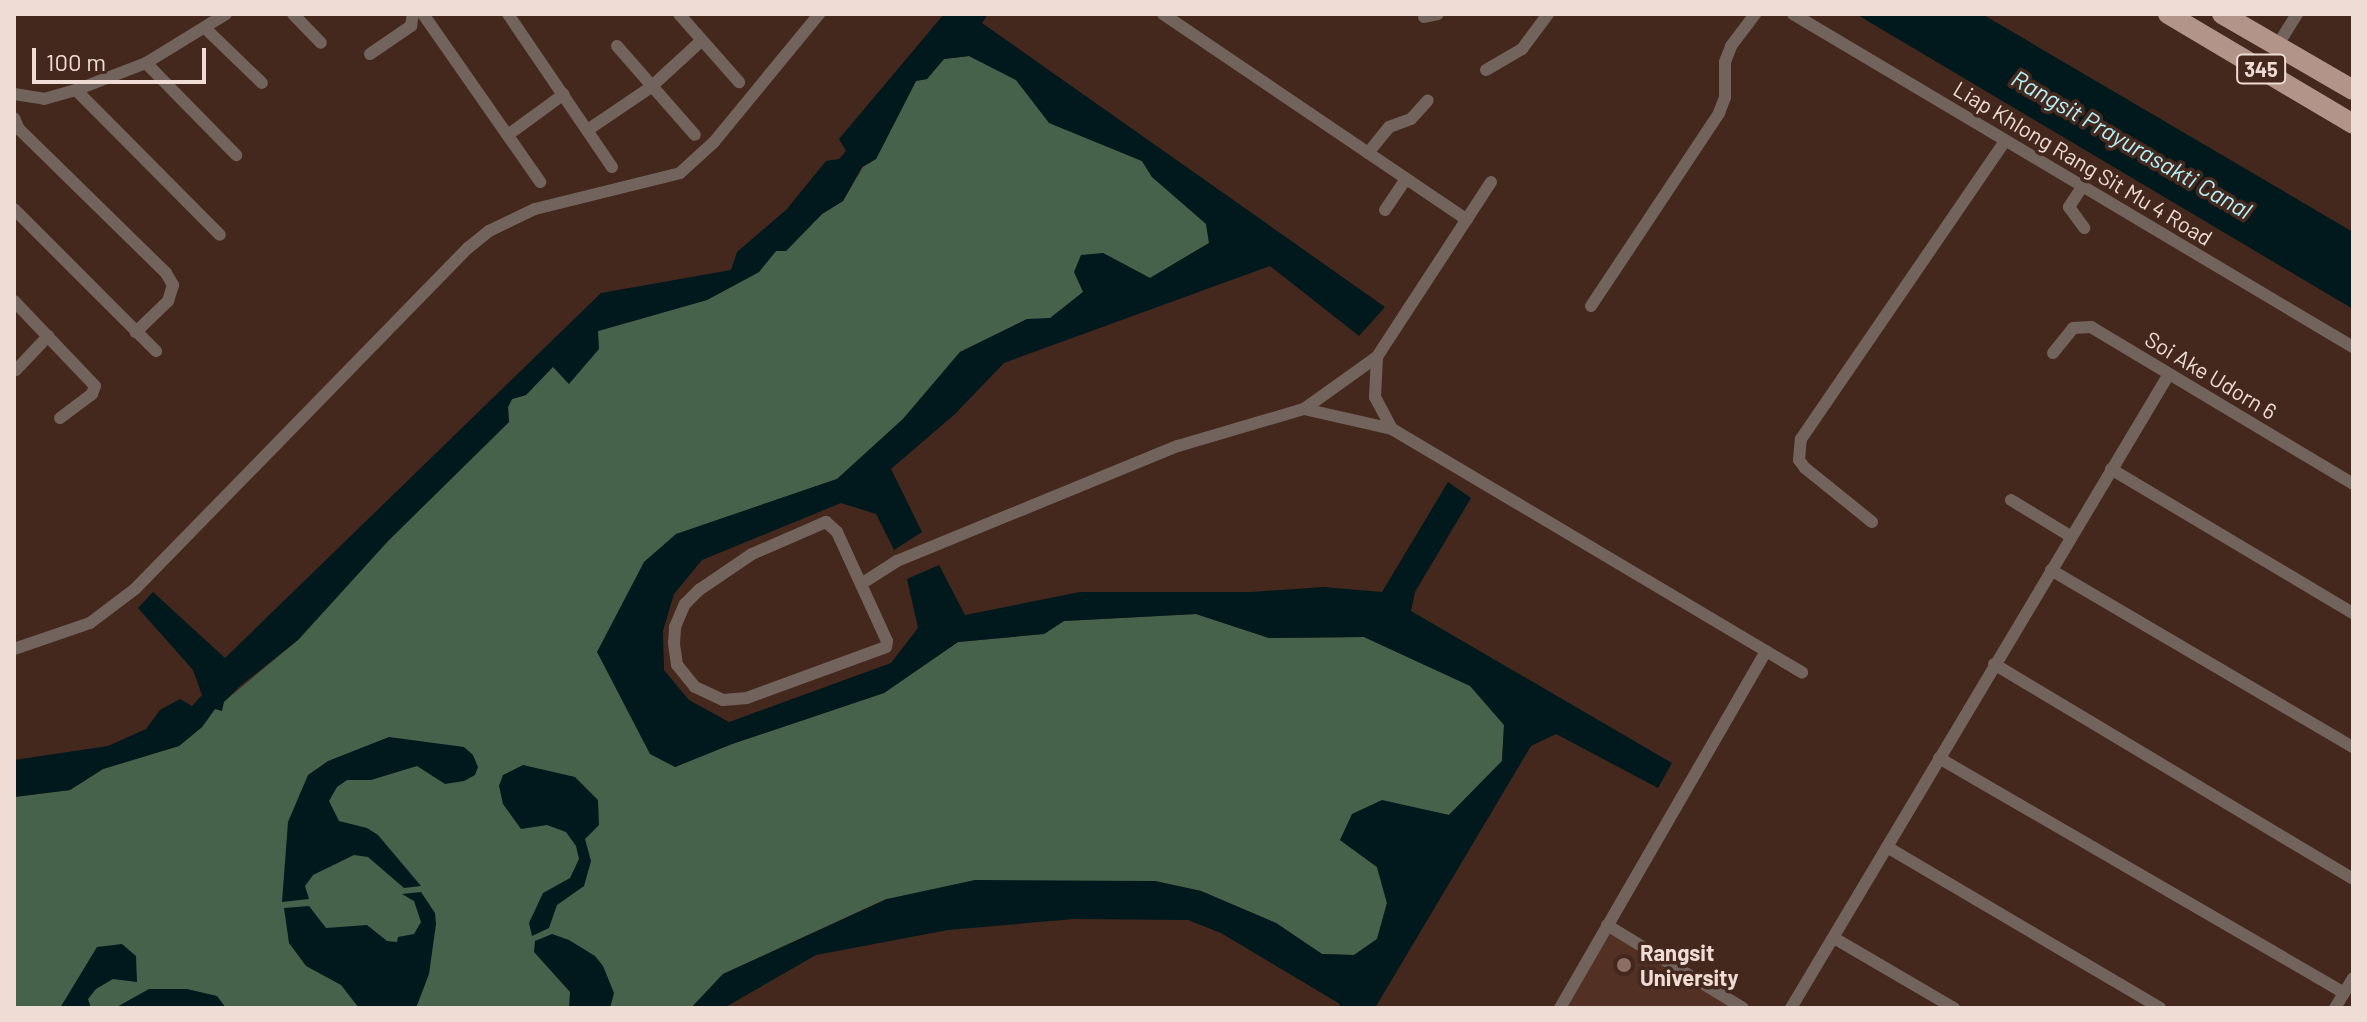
<!DOCTYPE html>
<style>
body{margin:0}
#map{position:relative;width:2367px;height:1022px;overflow:hidden;background:#44281e;font-family:Barlow,sans-serif}
div>[style]{position:absolute}
.built>*{inset:0;background:#523023}
.green>*{inset:0;background:#46624b}
.water>*{inset:0;background:#01191c}
.minor>*{height:12px;margin:-6px;padding:0 6px;transform-origin:6px;border-radius:6px;background:#72645d}
.primary>*{height:20px;margin:-10px;padding:0 10px;transform-origin:10px;border-radius:10px;background:#b29588}
.dots>*{width:22px;height:22px;translate:-50% -50%;box-sizing:border-box;border:4px solid #44281e;border-radius:50%}
span{translate:-50% -50%;white-space:nowrap;text-align:center;line-height:1.15;-webkit-text-stroke:7px #44281e;paint-order:stroke}
.shield-label span{padding:2px 6px;background:#44281e;border:2px solid;border-radius:6px;-webkit-text-stroke-width:0}
.shield-label{font-size:20px;color:#efdcd5;font-weight:700}
.street-label{font-size:22px;color:#efdcd5}
.poi-label{font-size:22px;color:#efdcd5;font-weight:700}
.left{translate:0 -50%;text-align:left}
.water-label{font-size:24px;color:#b0f1fa;font-style:italic}
.frame{position:absolute;inset:0;border:16px solid #efdcd5;pointer-events:none}
.scale{position:absolute;left:32px;top:48px;width:174px;height:36px;box-sizing:border-box;border:4px solid #efdcd5;border-top:0;padding-left:10px;font-size:24px;line-height:28px;white-space:nowrap;color:#efdcd5;-webkit-text-stroke:6px #44281e;paint-order:stroke}
</style>
<div id="map">
<div class="built">
<i style="clip-path:polygon(1603px 923px,1736px 1008px,1554px 1008px)"></i>
</div>
<div class="green">
<i style="clip-path:polygon(969px 56px,1016px 80px,1050px 123px,1142px 161px,1152px 177px,1207px 224px,1209px 243px,1150px 278px,1103px 253px,1083px 292px,1050px 319px,1027px 319px,960px 352px,903px 419px,837px 479px,677px 534px,644px 562px,675px 767px,732px 744px,884px 693px,958px 642px,1044px 634px,1064px 621px,1196px 614px,1269px 638px,1364px 637px,1471px 686px,1504px 725px,1502px 761px,1449px 815px,1382px 801px,1340px 840px,1377px 867px,1387px 903px,1377px 939px,1354px 955px,1322px 954px,1276px 923px,1201px 891px,1155px 881px,886px 899px,723px 974px,691px 1008px,14px 1008px,14px 797px,70px 790px,103px 769px,179px 746px,202px 727px,215px 709px,298px 640px,388px 541px,509px 422px,508px 407px,512px 399px,526px 395px,553px 366px,569px 384px,598px 331px,707px 300px,759px 272px,776px 251px,786px 251px,822px 214px,843px 201px,863px 167px,876px 159px,916px 81px,927px 79px,944px 59px)"></i>
</div>
<div class="water">
<i style="clip-path:polygon(944px 14px,988px 14px,982px 23px,1385px 307px,1359px 336px,1270px 266px,1004px 363px,955px 414px,891px 469px,922px 532px,894px 550px,876px 514px,841px 503px,702px 560px,674px 594px,663px 631px,664px 670px,689px 700px,729px 722px,891px 663px,918px 628px,907px 579px,939px 565px,965px 615px,1080px 592px,1251px 592px,1324px 587px,1382px 592px,1448px 482px,1471px 498px,1415px 592px,1411px 611px,1672px 763px,1658px 788px,1556px 734px,1531px 746px,1375px 1008px,1338px 1008px,1340px 1004px,1221px 933px,1188px 920px,1074px 919px,948px 930px,816px 955px,724px 1008px,691px 1008px,723px 974px,887px 899px,975px 880px,1155px 881px,1201px 891px,1276px 923px,1322px 954px,1354px 955px,1377px 939px,1387px 903px,1377px 867px,1340px 840px,1352px 814px,1382px 800px,1449px 815px,1502px 761px,1504px 725px,1470px 686px,1364px 637px,1269px 638px,1196px 614px,1064px 621px,1044px 634px,958px 642px,884px 693px,732px 744px,675px 767px,650px 754px,597px 652px,644px 562px,676px 534px,837px 479px,903px 419px,960px 352px,1027px 319px,1050px 318px,1083px 292px,1074px 272px,1081px 255px,1103px 253px,1150px 278px,1209px 243px,1206px 224px,1152px 177px,1142px 161px,1049px 123px,1016px 80px,969px 56px,944px 59px,927px 79px,916px 81px,876px 159px,862px 167px,843px 201px,822px 214px,786px 251px,776px 251px,759px 272px,707px 300px,598px 331px,599px 349px,569px 384px,553px 367px,526px 395px,512px 399px,508px 407px,509px 422px,388px 541px,298px 640px,240px 686px,224px 702px,222px 711px,215px 709px,202px 727px,179px 746px,103px 769px,70px 790px,14px 797px,14px 760px,108px 746px,146px 729px,160px 710px,180px 699px,192px 706px,202px 695px,193px 670px,138px 608px,153px 592px,225px 658px,601px 293px,731px 270px,737px 252px,786px 210px,826px 161px,839px 159px,846px 151px,839px 139px)"></i>
<i style="clip-path:polygon(1856px 14px,1982px 14px,2353px 232px,2353px 309px)"></i>
<i style="clip-path:polygon(389px 737px,464px 747px,473px 755px,478px 767px,475px 775px,464px 781px,445px 784px,417px 766px,371px 780px,347px 780px,337px 787px,329px 801px,339px 821px,367px 828px,378px 835px,421px 886px,404px 888px,368px 857px,354px 855px,313px 875px,305px 886px,309px 899px,282px 902px,288px 822px,308px 775px,328px 761px)"></i>
<i style="clip-path:polygon(523px 765px,575px 777px,598px 800px,599px 825px,585px 839px,591px 861px,584px 886px,557px 905px,549px 928px,532px 936px,529px 923px,543px 893px,570px 878px,579px 859px,576px 846px,566px 832px,547px 825px,521px 829px,503px 804px,499px 786px,503px 775px)"></i>
<i style="clip-path:polygon(421px 892px,435px 913px,436px 924px,429px 974px,416px 1008px,359px 1008px,341px 985px,306px 966px,289px 943px,284px 908px,309px 906px,326px 928px,367px 925px,387px 941px,397px 942px,398px 937px,414px 934px,421px 922px,414px 901px,402px 894px)"></i>
<i style="clip-path:polygon(552px 934px,569px 940px,595px 956px,603px 966px,614px 993px,610px 1008px,569px 1008px,570px 992px,534px 952px,535px 941px)"></i>
<i style="clip-path:polygon(122px 944px,136px 956px,137px 982px,113px 979px,96px 989px,88px 999px,91px 1008px,60px 1008px,97px 947px)"></i>
<i style="clip-path:polygon(149px 989px,187px 989px,217px 996px,226px 1008px,115px 1008px)"></i>
</div>
<div class="minor">
<i style="left:293px;top:14px;width:40px;rotate:46deg"></i>
<i style="left:423px;top:14px;width:205px;rotate:55.1deg"></i>
<i style="left:508px;top:14px;width:185px;rotate:55.8deg"></i>
<i style="left:679px;top:14px;width:91px;rotate:48.6deg"></i>
<i style="left:1163px;top:14px;width:367px;rotate:34.1deg"></i>
<i style="left:1793px;top:14px;width:652px;rotate:30.74deg"></i>
<i style="left:1424px;top:17px;width:14px;rotate:-12deg"></i>
<i style="left:205px;top:28px;width:79px;rotate:44deg"></i>
<i style="left:617px;top:46px;width:118px;rotate:48.8deg"></i>
<i style="left:2277px;top:46px;width:38px;rotate:-58deg"></i>
<i style="left:370px;top:54px;width:50px;rotate:-34.3deg"></i>
<i style="left:411px;top:26px;width:12px;rotate:-81deg"></i>
<i style="left:146px;top:63px;width:129px;rotate:45.6deg"></i>
<i style="left:1486px;top:70px;width:42px;rotate:-30.3deg"></i>
<i style="left:1522px;top:49px;width:44px;rotate:-53.4deg"></i>
<i style="left:76px;top:90px;width:204px;rotate:45.2deg"></i>
<i style="left:14px;top:94px;width:30px;rotate:9deg"></i>
<i style="left:44px;top:99px;width:33px;rotate:-16deg"></i>
<i style="left:76px;top:90px;width:75px;rotate:-21.1deg"></i>
<i style="left:146px;top:63px;width:94px;rotate:-31.5deg"></i>
<i style="left:14px;top:118px;width:12px;rotate:66deg"></i>
<i style="left:19px;top:129px;width:206px;rotate:44.4deg"></i>
<i style="left:166px;top:273px;width:14px;rotate:60deg"></i>
<i style="left:173px;top:285px;width:17px;rotate:107deg"></i>
<i style="left:168px;top:301px;width:45px;rotate:135.9deg"></i>
<i style="left:589px;top:129px;width:75px;rotate:-34.1deg"></i>
<i style="left:651px;top:87px;width:68px;rotate:-42.6deg"></i>
<i style="left:508px;top:135px;width:69px;rotate:-36.2deg"></i>
<i style="left:1368px;top:153px;width:33px;rotate:-51deg"></i>
<i style="left:1389px;top:127px;width:23px;rotate:-20deg"></i>
<i style="left:1411px;top:119px;width:25px;rotate:-48deg"></i>
<i style="left:1491px;top:182px;width:209px;rotate:123.1deg"></i>
<i style="left:1377px;top:357px;width:40px;rotate:92.9deg"></i>
<i style="left:1375px;top:397px;width:36px;rotate:62deg"></i>
<i style="left:1392px;top:429px;width:477px;rotate:30.7deg"></i>
<i style="left:2082px;top:187px;width:24px;rotate:123deg"></i>
<i style="left:2069px;top:207px;width:26px;rotate:54deg"></i>
<i style="left:14px;top:209px;width:201px;rotate:45deg"></i>
<i style="left:1385px;top:210px;width:37px;rotate:-56deg"></i>
<i style="left:14px;top:301px;width:117px;rotate:46.4deg"></i>
<i style="left:95px;top:386px;width:9px;rotate:111deg"></i>
<i style="left:92px;top:394px;width:40px;rotate:143deg"></i>
<i style="left:1591px;top:306px;width:232px;rotate:-56.4deg"></i>
<i style="left:1719px;top:113px;width:17px;rotate:-69deg"></i>
<i style="left:1725px;top:97px;width:35px;rotate:-90deg"></i>
<i style="left:1725px;top:62px;width:17px;rotate:-69deg"></i>
<i style="left:1731px;top:46px;width:40px;rotate:-53deg"></i>
<i style="left:2053px;top:353px;width:32px;rotate:-51deg"></i>
<i style="left:2073px;top:328px;width:18px;rotate:-3deg"></i>
<i style="left:2091px;top:327px;width:305px;rotate:30.9deg"></i>
<i style="left:16px;top:370px;width:47px;rotate:-46.7deg"></i>
<i style="left:1304px;top:409px;width:90px;rotate:12.8deg"></i>
<i style="left:2111px;top:469px;width:282px;rotate:30.8deg"></i>
<i style="left:2011px;top:500px;width:69px;rotate:31.4deg"></i>
<i style="left:826px;top:522px;width:15px;rotate:42deg"></i>
<i style="left:837px;top:532px;width:120px;rotate:65.4deg"></i>
<i style="left:887px;top:641px;width:6px;rotate:99deg"></i>
<i style="left:886px;top:647px;width:148px;rotate:159.9deg"></i>
<i style="left:747px;top:698px;width:24px;rotate:175deg"></i>
<i style="left:723px;top:700px;width:31px;rotate:-155deg"></i>
<i style="left:695px;top:687px;width:28px;rotate:-129deg"></i>
<i style="left:677px;top:665px;width:22px;rotate:-98deg"></i>
<i style="left:674px;top:643px;width:16px;rotate:-86deg"></i>
<i style="left:675px;top:627px;width:25px;rotate:-67deg"></i>
<i style="left:685px;top:604px;width:20px;rotate:-45deg"></i>
<i style="left:699px;top:590px;width:64px;rotate:-34.2deg"></i>
<i style="left:752px;top:554px;width:81px;rotate:-23.4deg"></i>
<i style="left:1872px;top:522px;width:86px;rotate:-141.1deg"></i>
<i style="left:1805px;top:468px;width:10px;rotate:-127deg"></i>
<i style="left:1799px;top:460px;width:21px;rotate:-85deg"></i>
<i style="left:1801px;top:439px;width:361px;rotate:-55.6deg"></i>
<i style="left:2051px;top:570px;width:350px;rotate:30.4deg"></i>
<i style="left:861px;top:584px;width:43px;rotate:-32.6deg"></i>
<i style="left:897px;top:561px;width:304px;rotate:-22.3deg"></i>
<i style="left:1178px;top:446px;width:131px;rotate:-16.4deg"></i>
<i style="left:1304px;top:409px;width:90px;rotate:-35.5deg"></i>
<i style="left:14px;top:649px;width:80px;rotate:-18.9deg"></i>
<i style="left:90px;top:623px;width:56px;rotate:-37.1deg"></i>
<i style="left:135px;top:589px;width:477px;rotate:-45.7deg"></i>
<i style="left:468px;top:248px;width:27px;rotate:-39deg"></i>
<i style="left:489px;top:231px;width:51px;rotate:-25.6deg"></i>
<i style="left:535px;top:209px;width:149px;rotate:-13.9deg"></i>
<i style="left:680px;top:173px;width:46px;rotate:-42.4deg"></i>
<i style="left:714px;top:142px;width:166px;rotate:-50.6deg"></i>
<i style="left:1994px;top:664px;width:418px;rotate:30.9deg"></i>
<i style="left:1939px;top:758px;width:468px;rotate:30.1deg"></i>
<i style="left:1887px;top:847px;width:317px;rotate:30.5deg"></i>
<i style="left:1607px;top:925px;width:159px;rotate:31.4deg"></i>
<i style="left:1834px;top:938px;width:139px;rotate:30.3deg"></i>
<i style="left:1560px;top:1008px;width:412px;rotate:-60deg"></i>
<i style="left:1791px;top:1008px;width:738px;rotate:-59.2deg"></i>
<i style="left:2335px;top:1008px;width:35px;rotate:-59deg"></i>
</div>
<div class="primary">
<i style="left:2168px;top:14px;width:215px;rotate:30.7deg"></i>
<i style="left:2222px;top:14px;width:151px;rotate:30.1deg"></i>
</div>
<div class="dots">
<i style="left:1624px;top:965px;background:#8d6e63"></i>
</div>
<div class="shield-label">
<span style="left:2261px;top:69px">345</span>
</div>
<div class="street-label">
<span style="left:2083px;top:163px;rotate:31deg">Liap Khlong Rang Sit Mu 4 Road</span>
<span style="left:2211px;top:375px;rotate:31deg">Soi Ake Udorn 6</span>
</div>
<div class="poi-label">
<span class="left" style="left:1640px;top:965px">Rangsit<br>University</span>
</div>
<div class="water-label">
<span style="left:2132px;top:144px;rotate:30deg">Rangsit Prayurasakti Canal</span>
</div>
<div class="frame"></div>
<div class="scale">100 m</div>
</div>
